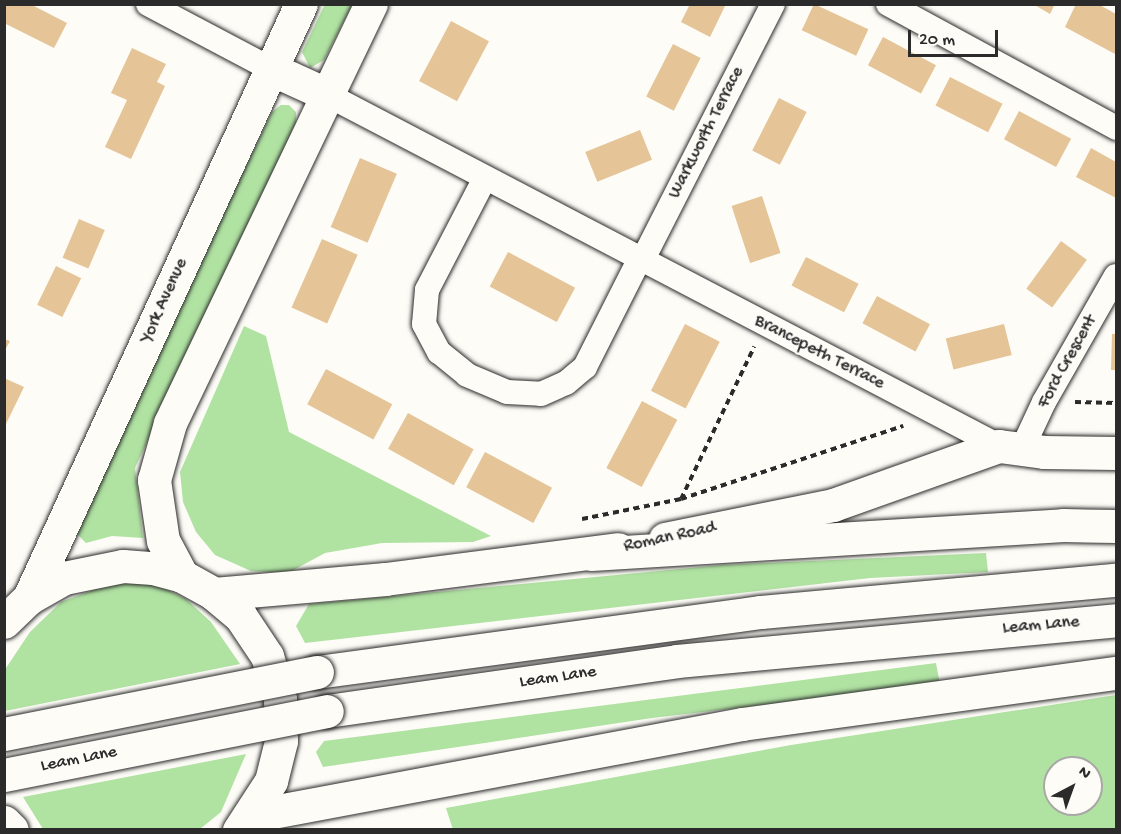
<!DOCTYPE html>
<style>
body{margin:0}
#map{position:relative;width:1121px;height:834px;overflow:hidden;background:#fdfcf7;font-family:"Gochi Hand",sans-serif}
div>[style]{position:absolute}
.green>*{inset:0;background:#b0e2a2}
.building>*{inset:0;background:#e5c497;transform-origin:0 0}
.path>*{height:4px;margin-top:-2px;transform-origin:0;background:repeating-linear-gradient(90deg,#2b2b2b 0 6px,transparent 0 10.5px)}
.roads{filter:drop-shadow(0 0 2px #2b2b2b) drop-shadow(0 0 2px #2b2b2b)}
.street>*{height:24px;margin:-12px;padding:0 12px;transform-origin:12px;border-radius:12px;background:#fdfcf7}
.secondary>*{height:33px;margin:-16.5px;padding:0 16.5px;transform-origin:16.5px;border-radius:16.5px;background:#fdfcf7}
.highway>*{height:33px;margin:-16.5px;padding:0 16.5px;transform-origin:16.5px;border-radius:16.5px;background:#fdfcf7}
.bridges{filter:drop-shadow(0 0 2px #2b2b2b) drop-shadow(0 0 2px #2b2b2b)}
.highway-bridge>*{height:33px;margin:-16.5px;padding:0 16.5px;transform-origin:16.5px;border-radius:16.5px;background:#fdfcf7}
span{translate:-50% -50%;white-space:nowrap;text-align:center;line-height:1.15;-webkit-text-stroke:4.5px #fdfcf7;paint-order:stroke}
.street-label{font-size:18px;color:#2b2b2b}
.frame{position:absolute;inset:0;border:6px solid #2b2b2b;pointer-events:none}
.north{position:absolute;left:1043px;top:756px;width:60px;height:60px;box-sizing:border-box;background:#fdfcf7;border:2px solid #a9a8a5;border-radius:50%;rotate:41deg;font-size:16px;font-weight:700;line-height:24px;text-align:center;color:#2b2b2b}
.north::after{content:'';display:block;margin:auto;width:21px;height:27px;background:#2b2b2b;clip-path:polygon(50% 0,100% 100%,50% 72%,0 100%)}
.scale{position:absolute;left:908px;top:30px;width:90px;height:27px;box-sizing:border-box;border:3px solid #2b2b2b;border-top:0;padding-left:8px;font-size:18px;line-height:21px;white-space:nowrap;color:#2b2b2b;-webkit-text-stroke:4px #fdfcf7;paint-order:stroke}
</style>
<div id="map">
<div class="green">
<i style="clip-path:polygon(325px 4px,352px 5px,324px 60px,310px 68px,302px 52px)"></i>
<i style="clip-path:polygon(281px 105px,289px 105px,296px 112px,296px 123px,135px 468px,143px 538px,112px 536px,86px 543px,72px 529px,272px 112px)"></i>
<i style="clip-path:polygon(244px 326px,266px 336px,289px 432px,491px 536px,473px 542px,382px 543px,325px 553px,288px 573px,251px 571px,215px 555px,196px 532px,183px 502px,180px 472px)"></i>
<i style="clip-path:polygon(986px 553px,988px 572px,870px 578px,305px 643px,296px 626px,309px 604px,353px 600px,722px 565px)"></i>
<i style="clip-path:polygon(148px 580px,186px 599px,211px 622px,240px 664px,5px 711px,4px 671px,30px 632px,61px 602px,104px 586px)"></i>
<i style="clip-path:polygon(936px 663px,940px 684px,652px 718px,323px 767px,316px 752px,324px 741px)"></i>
<i style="clip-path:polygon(evenodd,1116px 695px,1116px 829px,453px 830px,446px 808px,791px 745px,1116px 695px,1055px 768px,1091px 768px,1091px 804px,1055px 804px,1055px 768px)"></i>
<i style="clip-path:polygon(246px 754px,221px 812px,200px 829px,43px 829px,23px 797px)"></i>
</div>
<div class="building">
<i style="clip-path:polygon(4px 4px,30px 4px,67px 23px,54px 48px,4px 23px)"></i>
<i style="clip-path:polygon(690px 4px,726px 4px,710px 37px,681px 22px)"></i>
<i style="left:814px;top:4px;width:60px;height:29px;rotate:25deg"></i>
<i style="clip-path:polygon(1033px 4px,1055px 4px,1050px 14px)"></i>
<i style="clip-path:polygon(1076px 4px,1098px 4px,1116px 14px,1115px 54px,1065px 27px)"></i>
<i style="left:451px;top:21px;width:43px;height:68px;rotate:28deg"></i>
<i style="left:883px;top:37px;width:60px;height:32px;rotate:28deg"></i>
<i style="left:673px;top:44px;width:31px;height:59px;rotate:27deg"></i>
<i style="clip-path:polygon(132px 48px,166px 64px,157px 82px,165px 86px,131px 159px,105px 147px,127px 100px,111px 93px)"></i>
<i style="left:950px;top:77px;width:59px;height:32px;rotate:27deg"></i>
<i style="left:779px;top:98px;width:31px;height:59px;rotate:27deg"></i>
<i style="left:1019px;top:111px;width:59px;height:32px;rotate:28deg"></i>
<i style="left:640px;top:130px;width:32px;height:59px;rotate:68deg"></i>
<i style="clip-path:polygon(1091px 148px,1116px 162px,1116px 198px,1076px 177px)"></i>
<i style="left:360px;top:158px;width:40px;height:75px;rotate:23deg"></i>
<i style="left:762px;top:196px;width:60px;height:32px;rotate:72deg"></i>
<i style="left:79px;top:219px;width:28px;height:42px;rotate:23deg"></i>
<i style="left:322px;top:239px;width:39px;height:75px;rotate:24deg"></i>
<i style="left:1061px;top:241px;width:32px;height:59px;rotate:36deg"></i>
<i style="left:508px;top:252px;width:76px;height:39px;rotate:28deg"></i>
<i style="left:806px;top:257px;width:59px;height:32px;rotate:27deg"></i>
<i style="left:56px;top:266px;width:28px;height:43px;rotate:26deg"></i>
<i style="left:877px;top:296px;width:60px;height:31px;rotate:28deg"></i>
<i style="left:685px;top:324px;width:39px;height:75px;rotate:27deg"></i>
<i style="left:1004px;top:324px;width:32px;height:60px;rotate:76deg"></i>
<i style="clip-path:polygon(1112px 334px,1116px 334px,1116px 370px,1111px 370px)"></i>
<i style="clip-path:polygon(4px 339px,10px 341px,4px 352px)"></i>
<i style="left:326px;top:369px;width:75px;height:40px;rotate:28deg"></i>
<i style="clip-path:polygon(4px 378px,24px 387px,4px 428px)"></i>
<i style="left:642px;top:401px;width:40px;height:76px;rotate:28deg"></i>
<i style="left:408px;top:413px;width:75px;height:41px;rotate:29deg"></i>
<i style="left:485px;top:452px;width:76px;height:40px;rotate:28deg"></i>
</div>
<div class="path">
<i style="left:1075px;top:402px;width:41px;rotate:1.4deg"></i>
<i style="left:681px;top:499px;width:169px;rotate:-64.3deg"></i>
<i style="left:582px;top:519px;width:101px;rotate:-11.4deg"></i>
<i style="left:681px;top:499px;width:234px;rotate:-18.2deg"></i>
</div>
<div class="roads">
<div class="street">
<i style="left:148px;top:4px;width:137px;rotate:27.9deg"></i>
<i style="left:888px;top:4px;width:260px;rotate:28.5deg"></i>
<i style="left:326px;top:94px;width:759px;rotate:27.61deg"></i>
<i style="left:485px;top:178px;width:126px;rotate:117.4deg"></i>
<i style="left:427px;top:290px;width:34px;rotate:95deg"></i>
<i style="left:424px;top:324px;width:32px;rotate:62deg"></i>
<i style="left:439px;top:352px;width:36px;rotate:39deg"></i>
<i style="left:467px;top:375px;width:43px;rotate:23deg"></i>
<i style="left:507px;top:392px;width:34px;rotate:3deg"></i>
<i style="left:541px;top:394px;width:27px;rotate:-24deg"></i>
<i style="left:566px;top:383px;width:25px;rotate:-40deg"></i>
<i style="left:585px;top:367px;width:120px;rotate:-63.2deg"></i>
<i style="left:642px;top:261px;width:288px;rotate:-63deg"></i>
<i style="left:1022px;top:449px;width:52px;rotate:-64.9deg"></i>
<i style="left:1044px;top:402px;width:145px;rotate:-60.3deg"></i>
</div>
<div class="secondary">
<i style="left:269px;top:68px;width:63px;rotate:24.5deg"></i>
<i style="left:665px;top:539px;width:171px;rotate:-11.4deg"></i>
<i style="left:833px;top:505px;width:176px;rotate:-19.6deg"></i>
<i style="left:999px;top:446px;width:45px;rotate:7.6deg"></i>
<i style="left:1044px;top:452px;width:72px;rotate:0.8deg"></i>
<i style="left:182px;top:576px;width:40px;rotate:-118deg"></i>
<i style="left:163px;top:541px;width:62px;rotate:-98.4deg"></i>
<i style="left:154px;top:480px;width:59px;rotate:-74.3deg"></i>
<i style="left:170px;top:423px;width:465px;rotate:-64.4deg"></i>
<i style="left:214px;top:594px;width:172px;rotate:-5deg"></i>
<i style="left:385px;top:579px;width:235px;rotate:-7.3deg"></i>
<i style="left:29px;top:598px;width:653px;rotate:-65.4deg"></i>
<i style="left:4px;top:622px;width:35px;rotate:-44deg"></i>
<i style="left:29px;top:598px;width:40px;rotate:-29.7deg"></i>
<i style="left:64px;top:578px;width:60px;rotate:-11.5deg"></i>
<i style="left:123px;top:566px;width:30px;rotate:4deg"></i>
<i style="left:153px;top:568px;width:30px;rotate:15deg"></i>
<i style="left:182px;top:576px;width:37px;rotate:29deg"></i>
<i style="left:214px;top:594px;width:35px;rotate:40deg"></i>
<i style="left:241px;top:617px;width:47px;rotate:56.3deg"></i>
<i style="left:267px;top:656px;width:45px;rotate:73.2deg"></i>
<i style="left:280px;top:699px;width:42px;rotate:88.6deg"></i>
<i style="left:281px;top:741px;width:41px;rotate:104deg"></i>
<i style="left:271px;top:781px;width:59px;rotate:123.1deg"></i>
<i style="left:4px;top:822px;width:11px;rotate:45deg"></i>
</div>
<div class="highway">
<i style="left:591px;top:554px;width:473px;rotate:-3.5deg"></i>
<i style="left:1063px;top:525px;width:53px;rotate:1.1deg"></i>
<i style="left:317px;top:672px;width:448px;rotate:-7.7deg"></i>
<i style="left:761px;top:612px;width:356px;rotate:-5.2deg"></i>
<i style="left:327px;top:711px;width:354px;rotate:-8.1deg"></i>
<i style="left:677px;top:661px;width:441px;rotate:-5.3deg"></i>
<i style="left:251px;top:816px;width:500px;rotate:-10.6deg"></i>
<i style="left:742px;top:724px;width:377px;rotate:-7.8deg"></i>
</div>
</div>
<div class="bridges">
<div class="highway-bridge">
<i style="left:4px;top:734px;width:319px;rotate:-11.2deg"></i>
<i style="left:4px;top:775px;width:329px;rotate:-11.2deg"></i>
</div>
</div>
<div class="street-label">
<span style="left:707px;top:133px;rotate:-63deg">Warkworth Terrace</span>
<span style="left:165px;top:301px;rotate:-66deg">York Avenue</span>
<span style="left:819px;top:353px;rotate:27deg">Brancepeth Terrace</span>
<span style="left:1068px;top:362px;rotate:-61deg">Ford Crescent</span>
<span style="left:670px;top:538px;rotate:-12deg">Roman Road</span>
<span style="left:1041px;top:626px;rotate:-5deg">Leam Lane</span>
<span style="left:558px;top:678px;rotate:-8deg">Leam Lane</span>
<span style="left:79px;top:760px;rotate:-11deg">Leam Lane</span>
</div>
<div class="frame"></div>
<div class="north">N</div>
<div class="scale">20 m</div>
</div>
